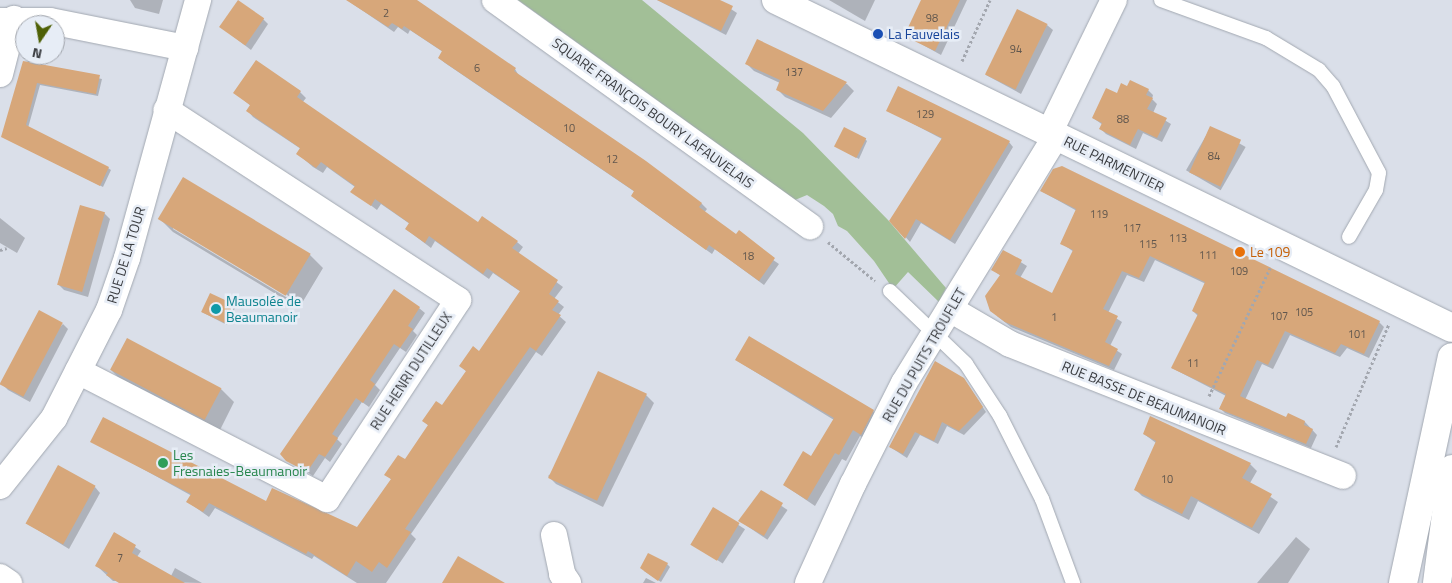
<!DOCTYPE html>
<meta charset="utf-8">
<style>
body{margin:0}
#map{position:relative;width:1452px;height:583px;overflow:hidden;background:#dadfe9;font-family:"Titillium Web",sans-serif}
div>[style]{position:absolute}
.green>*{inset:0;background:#a2bf97}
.shadow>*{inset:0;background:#0003;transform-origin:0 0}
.building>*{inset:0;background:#d7a77a;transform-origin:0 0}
.path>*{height:3px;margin-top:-1.5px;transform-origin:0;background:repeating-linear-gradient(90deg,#a3a7af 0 2.5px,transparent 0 5px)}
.roads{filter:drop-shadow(0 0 1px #a2a8b1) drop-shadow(0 0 1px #a2a8b1)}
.lane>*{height:14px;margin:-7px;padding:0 7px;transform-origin:7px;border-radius:7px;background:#fff}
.street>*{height:26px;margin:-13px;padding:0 13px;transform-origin:13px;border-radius:13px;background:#fff}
.secondary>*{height:28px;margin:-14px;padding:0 14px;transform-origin:14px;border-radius:14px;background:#fff}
.highway>*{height:28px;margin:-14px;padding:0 14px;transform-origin:14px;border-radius:14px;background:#fff}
.dots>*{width:14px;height:14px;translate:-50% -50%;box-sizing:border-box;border:2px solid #e7edf6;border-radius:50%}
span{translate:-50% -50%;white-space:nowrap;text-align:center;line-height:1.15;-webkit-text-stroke:5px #e7edf6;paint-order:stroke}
.number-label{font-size:11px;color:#61574e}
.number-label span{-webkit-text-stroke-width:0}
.transit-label{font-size:14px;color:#164399}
.left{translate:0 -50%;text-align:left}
.street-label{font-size:14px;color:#3a3c40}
.food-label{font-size:14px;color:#c56008}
.culture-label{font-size:14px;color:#0d838f}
.leisure-label{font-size:14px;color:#27864d}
.north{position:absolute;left:15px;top:15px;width:50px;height:50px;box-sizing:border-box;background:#e7edf6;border:1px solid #a2a6ad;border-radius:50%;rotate:192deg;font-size:14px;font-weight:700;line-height:20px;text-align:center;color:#3a3c40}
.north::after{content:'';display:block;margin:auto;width:18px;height:22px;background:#4f6106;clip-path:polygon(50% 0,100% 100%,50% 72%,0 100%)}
</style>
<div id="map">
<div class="green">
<i style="clip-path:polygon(518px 0,642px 0,803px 133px,888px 220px,946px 288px,939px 302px,908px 272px,893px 289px,874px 261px,847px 231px,838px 226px,833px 214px,824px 206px,807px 195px,795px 200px)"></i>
</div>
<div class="shadow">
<i style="clip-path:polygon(130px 0,163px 0,159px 14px,135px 8px)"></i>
<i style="clip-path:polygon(347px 0,416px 0,515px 69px,519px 76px,646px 162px,702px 204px,707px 209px,704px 213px,779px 264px,764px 285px,715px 249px,712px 254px,638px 201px,633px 196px,635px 192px,445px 63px,439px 58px,443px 52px,410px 30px,408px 34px,398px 27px,394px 32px)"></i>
<i style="clip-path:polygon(657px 0,717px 0,737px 13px,726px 35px)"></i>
<i style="clip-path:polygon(829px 0,875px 0,865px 21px)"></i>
<i style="clip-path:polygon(923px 0,967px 0,941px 55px,905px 35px)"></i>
<i style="clip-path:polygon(263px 19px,268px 24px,251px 50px,221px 27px)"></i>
<i style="clip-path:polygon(1047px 25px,1053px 30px,1021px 94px,986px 75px)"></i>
<i style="clip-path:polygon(757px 41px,847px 84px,854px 91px,831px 118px,785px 97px,777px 89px,780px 83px,754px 71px,747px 64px)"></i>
<i style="clip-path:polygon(24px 62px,102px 79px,98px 96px,40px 85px,28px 128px,108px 168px,111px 170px,103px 187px,3px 137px)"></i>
<i style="clip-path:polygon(1128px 87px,1148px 90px,1153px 95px,1152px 99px,1157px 104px,1153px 113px,1171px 124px,1162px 142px,1143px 133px,1136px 149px,1106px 134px,1101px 129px,1103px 125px,1093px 118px)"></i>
<i style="clip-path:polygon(300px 92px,306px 98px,302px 103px,478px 224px,517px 242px,523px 247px,518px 254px,563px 287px,554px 299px,564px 307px,558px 315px,566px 322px,542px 356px,536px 352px,448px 480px,411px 534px,416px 539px,386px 583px,357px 583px,314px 556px,312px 559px,215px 508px,209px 517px,188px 502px,192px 496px,92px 441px,266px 502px,358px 529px,392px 480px,386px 475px,405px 461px,429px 426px,423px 421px,442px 407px,467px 372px,461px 366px,480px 352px,521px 292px,493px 273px,489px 279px,435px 241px,431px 248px,406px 229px,410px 224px,381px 204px,377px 210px,352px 191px,355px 187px,327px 167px,323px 173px,313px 167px,298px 154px,301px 149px,253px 117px,248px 111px,251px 106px,235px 93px)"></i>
<i style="clip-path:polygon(887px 110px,1009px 142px,1013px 147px,955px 244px,921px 223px,910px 242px,891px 221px,942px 139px)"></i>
<i style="left:1211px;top:127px;width:40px;height:50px;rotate:30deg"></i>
<i style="clip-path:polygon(865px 139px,867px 141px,859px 159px,837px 147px)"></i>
<i style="clip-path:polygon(1041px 191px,1379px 322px,1384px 327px,1369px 358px,1347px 348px,1340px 357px,1290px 335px,1273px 369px,1262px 364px,1245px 400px,1287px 419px,1305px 422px,1317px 435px,1311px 448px,1225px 413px,1220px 408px,1226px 396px,1172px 368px,1198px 316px,1193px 311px,1206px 284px,1155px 260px,1144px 282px,1127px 275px,1108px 313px,1122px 322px,1110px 346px,1122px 354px,1114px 370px,1011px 327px,997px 316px,1001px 276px,993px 270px,1004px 252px,1027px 266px,1020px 278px,1052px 295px,1074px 252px,1061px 243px,1077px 211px)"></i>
<i style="clip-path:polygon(104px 213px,110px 219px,88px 297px,64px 290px,58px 284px)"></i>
<i style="clip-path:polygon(0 218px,25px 238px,17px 253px,0 243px)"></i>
<i style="clip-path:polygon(evenodd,160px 219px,310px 255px,323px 268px,299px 308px,173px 232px,160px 219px,173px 226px,292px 298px,291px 300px,173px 229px,173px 226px)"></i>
<i style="clip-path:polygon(233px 306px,235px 308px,227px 325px,202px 312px)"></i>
<i style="clip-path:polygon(419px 308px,425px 313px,413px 331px,417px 335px,406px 352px,400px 348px,375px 385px,380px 390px,369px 407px,362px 402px,337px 439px,342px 444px,330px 462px,325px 458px,313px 476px,287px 459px)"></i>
<i style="clip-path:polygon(63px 324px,68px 329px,30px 402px,8px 390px,2px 384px)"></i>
<i style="clip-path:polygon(736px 360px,873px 411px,880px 418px,869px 441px,860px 436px,846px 461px,842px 459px,815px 506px,784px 485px,811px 458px,834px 420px)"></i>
<i style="clip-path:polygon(111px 370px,221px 389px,234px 402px,219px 432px,124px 383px)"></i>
<i style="clip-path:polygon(964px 379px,986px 412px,964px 435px,947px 426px,938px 444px,920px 435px,907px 458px,890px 447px)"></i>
<i style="clip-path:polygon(646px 395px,654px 403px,603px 507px,556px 484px,548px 476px)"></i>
<i style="clip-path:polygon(1144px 434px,1250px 464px,1257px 471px,1250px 483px,1278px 502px,1259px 534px,1198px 501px,1189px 520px,1142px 496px,1135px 489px,1156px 443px)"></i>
<i style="clip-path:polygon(95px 487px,100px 493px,69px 549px,28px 524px)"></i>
<i style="left:761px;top:492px;width:32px;height:36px;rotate:34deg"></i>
<i style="left:714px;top:509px;width:37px;height:41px;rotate:33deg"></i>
<i style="clip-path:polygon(115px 534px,141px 551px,137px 557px,171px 576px,175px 568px,202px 583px,113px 581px,97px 566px)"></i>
<i style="clip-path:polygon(1296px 537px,1310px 549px,1288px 583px,1257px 583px)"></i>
<i style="clip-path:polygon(667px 564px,670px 567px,661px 582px,644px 571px)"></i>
<i style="clip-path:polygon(646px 578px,656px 583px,643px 583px)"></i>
</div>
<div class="building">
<i style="left:238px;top:0;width:32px;height:33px;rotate:35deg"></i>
<i style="clip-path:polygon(346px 0,417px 0,516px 68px,514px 71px,646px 161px,702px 203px,699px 207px,736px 234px,739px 230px,775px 258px,759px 281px,709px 245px,706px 250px,631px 196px,634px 191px,438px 58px,442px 51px,404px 26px,402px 29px,392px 23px,388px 27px)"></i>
<i style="clip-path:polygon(657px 0,720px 0,733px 6px,721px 31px)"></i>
<i style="clip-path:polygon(921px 0,960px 0,935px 51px,904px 36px)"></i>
<i style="left:1017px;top:9px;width:34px;height:73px;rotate:26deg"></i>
<i style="clip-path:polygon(757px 39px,847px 82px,823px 111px,776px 90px,780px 80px,745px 64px)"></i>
<i style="clip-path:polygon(256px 60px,301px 91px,297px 97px,478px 222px,482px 216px,518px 241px,512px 248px,558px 280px,549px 294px,559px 301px,552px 310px,561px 315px,536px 351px,530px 347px,442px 474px,405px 529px,411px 532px,387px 568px,379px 562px,372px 572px,356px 561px,347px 576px,308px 551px,306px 554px,209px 503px,203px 512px,186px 502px,191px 494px,90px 442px,103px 417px,266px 501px,272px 488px,357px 527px,391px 479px,384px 475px,398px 455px,405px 459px,428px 425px,422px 421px,436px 401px,442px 405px,466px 371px,459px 366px,473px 346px,479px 351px,520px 291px,487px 268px,483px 274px,429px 236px,425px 243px,405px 229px,409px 223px,375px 199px,371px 206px,350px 192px,355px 186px,321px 162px,316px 168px,296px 154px,300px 148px,246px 111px,250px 105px,233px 93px)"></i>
<i style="clip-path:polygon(23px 61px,100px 75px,96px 94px,37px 83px,26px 125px,109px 167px,100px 186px,1px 137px)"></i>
<i style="clip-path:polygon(1130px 80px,1149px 89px,1146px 95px,1153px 98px,1147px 109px,1167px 118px,1157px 138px,1138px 129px,1130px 145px,1099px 129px,1102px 123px,1092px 118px,1106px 88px,1117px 93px,1121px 83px,1127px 86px)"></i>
<i style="clip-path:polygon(898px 86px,1010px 141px,950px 240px,916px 219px,905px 239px,889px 221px,942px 138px,886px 111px)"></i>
<i style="left:1210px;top:126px;width:34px;height:51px;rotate:24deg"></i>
<i style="left:844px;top:127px;width:25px;height:22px;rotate:27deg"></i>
<i style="clip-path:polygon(1062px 166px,1380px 321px,1364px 354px,1341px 344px,1335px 353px,1285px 331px,1268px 365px,1257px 360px,1240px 396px,1286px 417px,1288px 413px,1305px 421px,1304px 425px,1313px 429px,1306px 444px,1219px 409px,1226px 394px,1171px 368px,1198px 314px,1192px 311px,1205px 282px,1150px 256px,1139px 278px,1122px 271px,1103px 309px,1118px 316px,1105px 342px,1118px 349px,1109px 366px,1005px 322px,990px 311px,985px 296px,1000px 275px,991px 270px,1003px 250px,1022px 260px,1015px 274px,1052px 293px,1073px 250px,1060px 244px,1076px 209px,1040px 191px,1053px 169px)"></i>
<i style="left:183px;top:177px;width:149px;height:49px;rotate:31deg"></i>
<i style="left:80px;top:205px;width:26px;height:83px;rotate:16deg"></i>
<i style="clip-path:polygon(394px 289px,420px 307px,408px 326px,413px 329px,400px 348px,394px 344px,370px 380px,375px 384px,363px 403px,356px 398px,332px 434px,338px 438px,325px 457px,319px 454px,307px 472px,286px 461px,280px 454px)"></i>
<i style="left:210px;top:293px;width:26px;height:21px;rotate:25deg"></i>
<i style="left:39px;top:310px;width:27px;height:84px;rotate:28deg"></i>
<i style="clip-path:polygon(749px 336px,874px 410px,861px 435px,853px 430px,839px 455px,835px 453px,807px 500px,783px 485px,803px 451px,811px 456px,834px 418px,735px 360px)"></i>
<i style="left:127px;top:338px;width:107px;height:36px;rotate:28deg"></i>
<i style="clip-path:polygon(935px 361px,964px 378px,983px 407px,959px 431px,942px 422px,934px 441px,915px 432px,903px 454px,889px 447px)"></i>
<i style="left:598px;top:371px;width:54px;height:118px;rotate:25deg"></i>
<i style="clip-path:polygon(1150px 416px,1251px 463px,1242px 478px,1272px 494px,1252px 528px,1191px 496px,1182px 514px,1134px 490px,1156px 441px,1143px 434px)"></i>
<i style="left:58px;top:465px;width:43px;height:67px;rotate:29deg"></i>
<i style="clip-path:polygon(761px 490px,783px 503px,764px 536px,738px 521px)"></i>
<i style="left:713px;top:507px;width:31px;height:44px;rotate:31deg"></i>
<i style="clip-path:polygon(114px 532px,136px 545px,132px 553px,185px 583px,119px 583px,106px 575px,108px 573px,95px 566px)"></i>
<i style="clip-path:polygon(648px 553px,668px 563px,658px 581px,640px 568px)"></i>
<i style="clip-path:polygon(458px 556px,505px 583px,442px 583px)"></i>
</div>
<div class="path">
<i style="left:962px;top:61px;width:67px;rotate:-65.3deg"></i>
<i style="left:828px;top:242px;width:61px;rotate:39.7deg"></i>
<i style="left:0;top:250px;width:7px;rotate:-16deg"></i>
<i style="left:1209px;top:396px;width:142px;rotate:-64.5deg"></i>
<i style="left:1336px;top:447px;width:134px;rotate:-66.7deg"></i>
</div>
<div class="roads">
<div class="lane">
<i style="left:1161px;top:0;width:112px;rotate:19.9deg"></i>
<i style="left:1266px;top:38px;width:62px;rotate:31.1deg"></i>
<i style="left:1319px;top:70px;width:21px;rotate:49deg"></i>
<i style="left:1333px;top:86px;width:98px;rotate:62.1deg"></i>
<i style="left:1379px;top:173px;width:17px;rotate:100deg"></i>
<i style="left:1376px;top:190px;width:54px;rotate:119.9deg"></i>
<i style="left:890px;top:291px;width:105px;rotate:43.8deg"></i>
<i style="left:966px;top:364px;width:62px;rotate:56.8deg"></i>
<i style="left:1000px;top:416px;width:93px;rotate:63.2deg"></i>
<i style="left:1042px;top:499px;width:90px;rotate:69.7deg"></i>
</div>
<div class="street">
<i style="left:495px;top:0;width:388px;rotate:35.7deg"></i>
<i style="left:0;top:21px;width:50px"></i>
<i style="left:50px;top:21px;width:138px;rotate:11.3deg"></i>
<i style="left:0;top:74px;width:57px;rotate:-75.7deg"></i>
<i style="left:1049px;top:133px;width:148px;rotate:-64deg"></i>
<i style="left:950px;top:309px;width:69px;rotate:30.3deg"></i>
<i style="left:1010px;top:344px;width:358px;rotate:21.6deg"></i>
<i style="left:78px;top:371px;width:280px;rotate:27.2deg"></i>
<i style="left:327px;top:499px;width:238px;rotate:-56.6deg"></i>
<i style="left:458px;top:300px;width:348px;rotate:-146.9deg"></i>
<i style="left:0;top:486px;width:87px;rotate:-51.5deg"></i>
<i style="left:54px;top:418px;width:121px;rotate:-63deg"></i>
<i style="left:109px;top:310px;width:55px;rotate:-70.9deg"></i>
<i style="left:127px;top:258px;width:268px;rotate:-74.6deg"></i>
<i style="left:554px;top:535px;width:40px;rotate:78deg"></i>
<i style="left:562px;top:574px;width:11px;rotate:56deg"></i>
<i style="left:0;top:577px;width:11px;rotate:34deg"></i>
<i style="left:808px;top:583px;width:109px;rotate:-65.6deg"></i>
<i style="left:853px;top:484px;width:113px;rotate:-63.2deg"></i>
<i style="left:904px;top:383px;width:290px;rotate:-58.4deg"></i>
</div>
<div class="secondary">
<i style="left:776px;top:0;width:751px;rotate:25.88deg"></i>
</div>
<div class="highway">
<i style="left:1403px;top:583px;width:231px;rotate:-77.8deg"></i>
<i style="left:1437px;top:583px;width:115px;rotate:-82.5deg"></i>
</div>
</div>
<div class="dots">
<i style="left:878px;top:34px;background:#1a4fb4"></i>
<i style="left:1240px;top:252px;background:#e8710a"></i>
<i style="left:216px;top:309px;background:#0f9aa8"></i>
<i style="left:163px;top:463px;background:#2e9e5b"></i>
</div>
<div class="number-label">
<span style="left:386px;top:13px">2</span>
<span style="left:932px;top:18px">98</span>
<span style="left:1016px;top:49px">94</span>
<span style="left:477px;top:68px">6</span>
<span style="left:794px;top:72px">137</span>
<span style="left:925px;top:114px">129</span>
<span style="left:1123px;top:119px">88</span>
<span style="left:569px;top:128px">10</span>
<span style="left:1214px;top:156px">84</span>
<span style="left:612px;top:159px">12</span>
<span style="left:1099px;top:214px">119</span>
<span style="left:1132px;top:228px">117</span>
<span style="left:1178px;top:238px">113</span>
<span style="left:1148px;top:244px">115</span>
<span style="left:1208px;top:255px">111</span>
<span style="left:748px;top:256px">18</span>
<span style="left:1239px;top:271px">109</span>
<span style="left:1304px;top:312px">105</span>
<span style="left:1279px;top:316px">107</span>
<span style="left:1054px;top:317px">1</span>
<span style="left:1357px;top:334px">101</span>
<span style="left:1193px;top:363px">11</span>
<span style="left:1167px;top:479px">10</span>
<span style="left:120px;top:558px">7</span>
</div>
<div class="transit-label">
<span class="left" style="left:888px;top:34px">La Fauvelais</span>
</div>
<div class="street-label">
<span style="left:653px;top:113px;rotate:36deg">SQUARE FRANÇOIS BOURY LAFAUVELAIS</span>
<span style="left:1114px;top:164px;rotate:26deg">RUE PARMENTIER</span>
<span style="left:126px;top:255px;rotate:-73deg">RUE DE LA TOUR</span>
<span style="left:924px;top:355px;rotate:-60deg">RUE DU PUITS TROUFLET</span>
<span style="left:411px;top:371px;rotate:-57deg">RUE HENRI DUTILLEUX</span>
<span style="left:1144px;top:398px;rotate:22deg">RUE BASSE DE BEAUMANOIR</span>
</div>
<div class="food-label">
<span class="left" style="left:1250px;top:252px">Le 109</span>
</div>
<div class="culture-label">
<span class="left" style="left:226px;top:309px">Mausolée de<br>Beaumanoir</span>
</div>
<div class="leisure-label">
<span class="left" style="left:173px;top:463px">Les<br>Fresnaies-Beaumanoir</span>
</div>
<div class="north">N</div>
</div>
